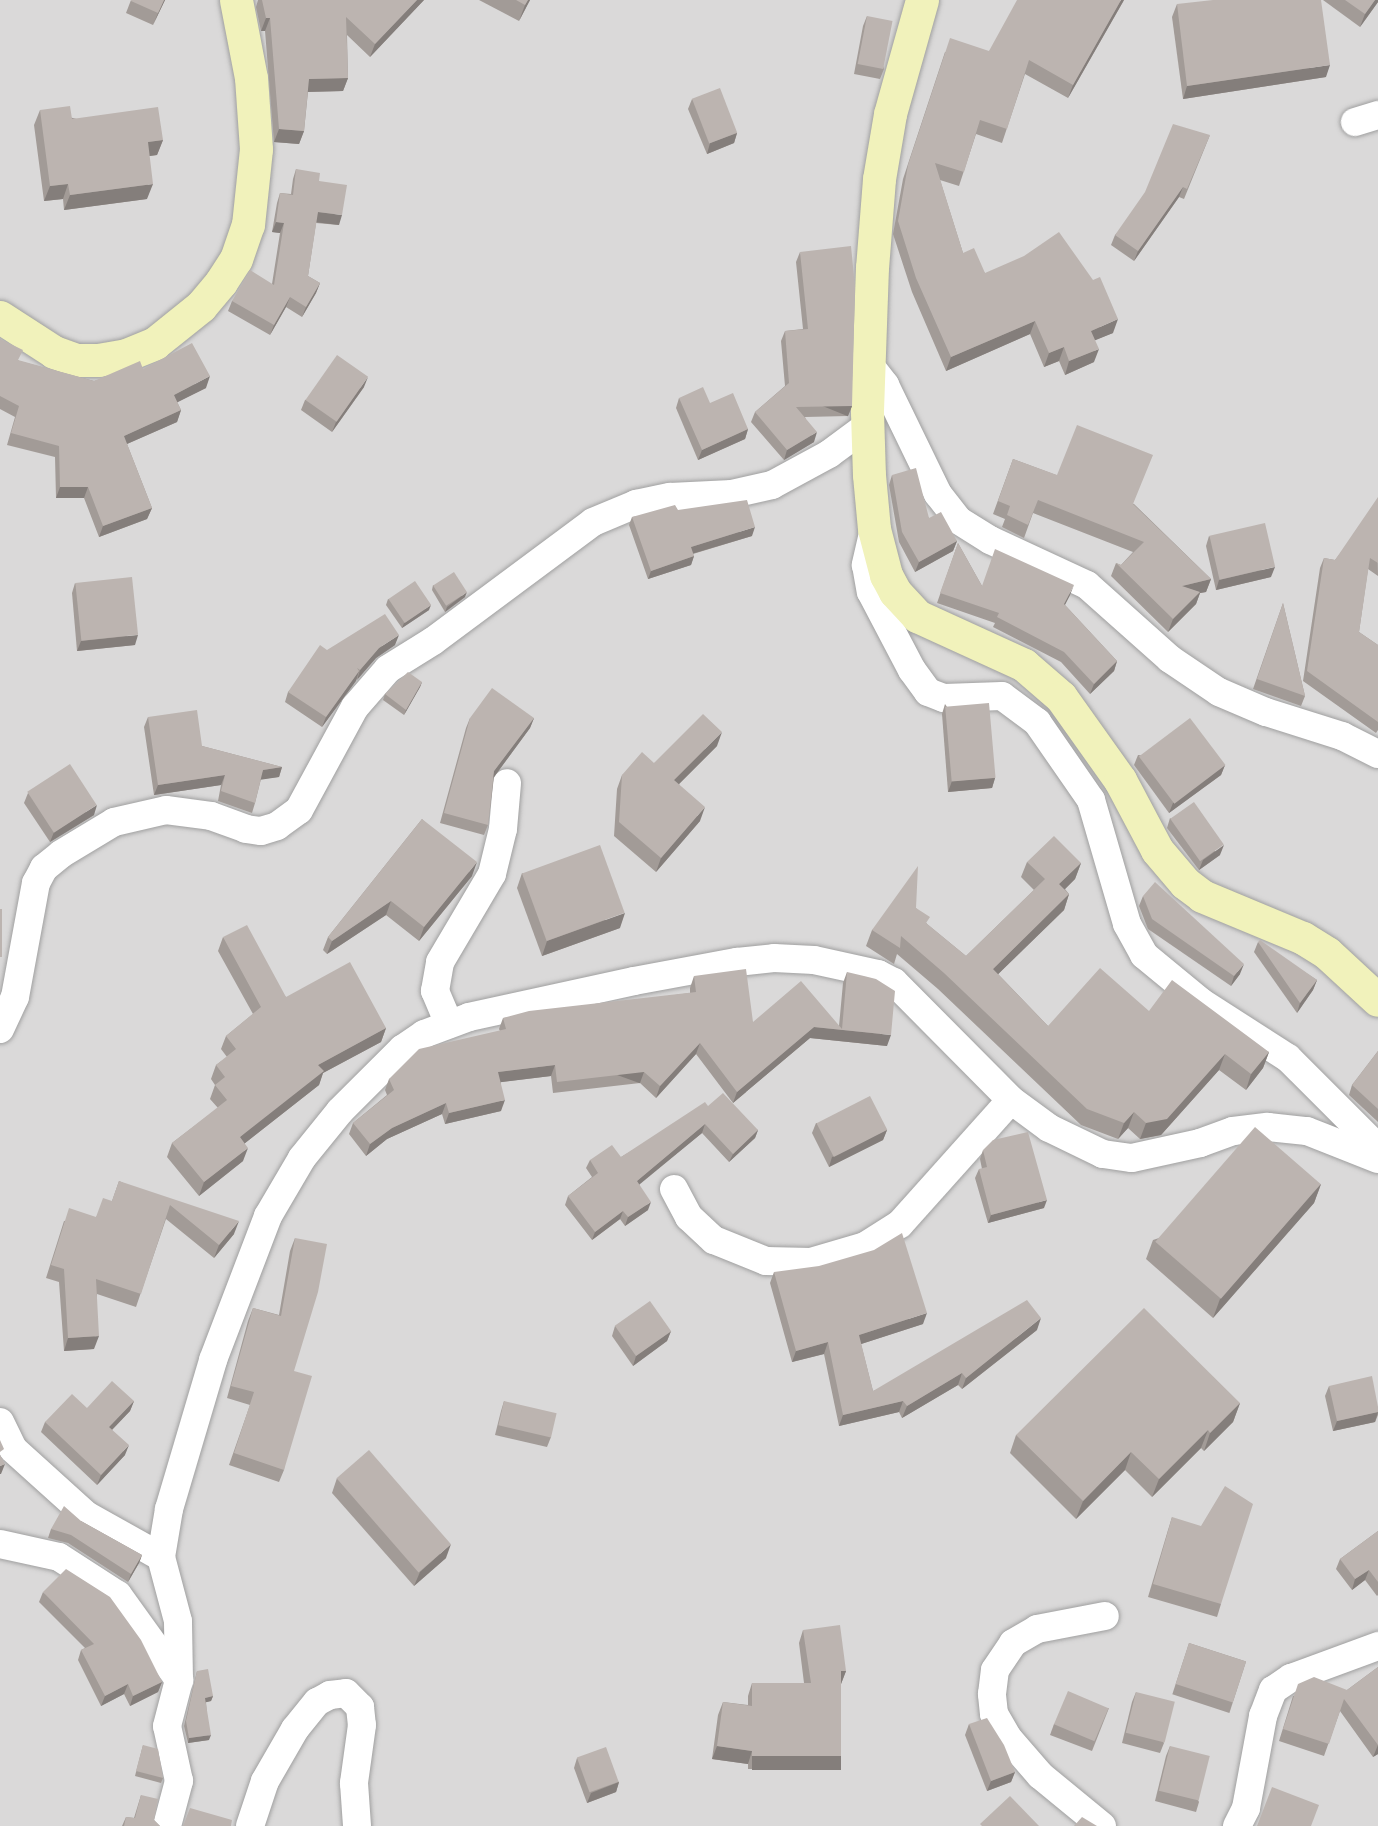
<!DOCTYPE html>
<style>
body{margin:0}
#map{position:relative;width:1378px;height:1826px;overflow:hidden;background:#ece9e3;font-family:Figtree,sans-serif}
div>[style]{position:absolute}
.residential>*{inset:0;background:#dad9d9;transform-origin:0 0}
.roads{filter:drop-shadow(0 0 2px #a0a0a0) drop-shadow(0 0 2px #a0a0a0)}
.street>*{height:28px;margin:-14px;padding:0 14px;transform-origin:14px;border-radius:14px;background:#fff}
.secondary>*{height:33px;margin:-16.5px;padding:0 16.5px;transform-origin:16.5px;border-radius:16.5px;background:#f1f2bb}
.wall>*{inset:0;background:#a29b97;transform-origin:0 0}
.shaded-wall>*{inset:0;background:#847e7b;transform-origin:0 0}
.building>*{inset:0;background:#bcb4b0;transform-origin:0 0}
span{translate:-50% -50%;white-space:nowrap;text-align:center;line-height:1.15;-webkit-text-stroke:6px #fff;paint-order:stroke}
</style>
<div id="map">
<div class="residential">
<i style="left:0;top:0;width:1378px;height:1826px"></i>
</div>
<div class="roads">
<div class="street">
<i style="left:1355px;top:122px;width:24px;rotate:-17deg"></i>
<i style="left:868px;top:363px;width:28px;rotate:52deg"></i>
<i style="left:885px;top:385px;width:121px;rotate:64.1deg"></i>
<i style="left:938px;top:494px;width:33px;rotate:52deg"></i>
<i style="left:958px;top:520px;width:38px;rotate:32deg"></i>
<i style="left:990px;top:540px;width:107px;rotate:24.9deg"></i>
<i style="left:1087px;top:585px;width:111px;rotate:41.7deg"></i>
<i style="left:1170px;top:659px;width:59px;rotate:34deg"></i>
<i style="left:1219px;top:692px;width:51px;rotate:23.1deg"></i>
<i style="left:1266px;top:712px;width:80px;rotate:17.5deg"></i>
<i style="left:1342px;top:736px;width:40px;rotate:26.6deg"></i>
<i style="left:874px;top:529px;width:37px;rotate:103deg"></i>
<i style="left:866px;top:565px;width:27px;rotate:80deg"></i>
<i style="left:871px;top:592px;width:88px;rotate:62.3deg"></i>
<i style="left:912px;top:670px;width:27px;rotate:54deg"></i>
<i style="left:928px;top:692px;width:17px;rotate:21deg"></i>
<i style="left:944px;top:698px;width:58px;rotate:-2deg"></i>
<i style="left:1002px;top:696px;width:44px;rotate:36.6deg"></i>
<i style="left:1037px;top:722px;width:95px;rotate:55.3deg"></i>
<i style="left:1091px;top:800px;width:129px;rotate:73.8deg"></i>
<i style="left:1127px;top:924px;width:35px;rotate:61deg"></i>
<i style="left:1144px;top:955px;width:74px;rotate:39.5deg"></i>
<i style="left:1201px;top:1002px;width:103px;rotate:32.8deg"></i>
<i style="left:1288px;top:1058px;width:127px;rotate:45deg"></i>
<i style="left:449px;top:1024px;width:36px;rotate:-113deg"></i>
<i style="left:435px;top:991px;width:29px;rotate:-80deg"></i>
<i style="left:440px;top:962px;width:102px;rotate:-59.4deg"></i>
<i style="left:492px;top:874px;width:46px;rotate:-76.3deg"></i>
<i style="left:503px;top:829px;width:46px;rotate:-85deg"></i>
<i style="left:0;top:1029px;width:35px;rotate:-65deg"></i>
<i style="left:15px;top:997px;width:116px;rotate:-79.6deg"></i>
<i style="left:36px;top:883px;width:17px;rotate:-62deg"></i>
<i style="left:44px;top:868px;width:22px;rotate:-39deg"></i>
<i style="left:61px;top:854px;width:62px;rotate:-31.1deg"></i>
<i style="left:114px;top:822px;width:53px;rotate:-13deg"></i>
<i style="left:166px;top:810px;width:45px;rotate:7.6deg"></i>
<i style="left:211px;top:816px;width:37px;rotate:20deg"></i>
<i style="left:246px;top:829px;width:15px;rotate:8deg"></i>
<i style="left:261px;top:831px;width:17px;rotate:-17deg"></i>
<i style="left:277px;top:826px;width:27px;rotate:-36deg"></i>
<i style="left:299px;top:810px;width:117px;rotate:-61.5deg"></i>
<i style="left:355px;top:707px;width:50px;rotate:-49deg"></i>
<i style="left:388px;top:669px;width:53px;rotate:-31.9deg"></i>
<i style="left:433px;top:641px;width:199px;rotate:-36.6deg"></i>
<i style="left:593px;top:522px;width:47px;rotate:-22.7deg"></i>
<i style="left:636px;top:504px;width:35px;rotate:-12deg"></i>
<i style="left:670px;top:497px;width:62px;rotate:-2.8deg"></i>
<i style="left:732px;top:494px;width:41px;rotate:-12.7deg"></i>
<i style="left:772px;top:485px;width:65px;rotate:-28.5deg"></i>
<i style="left:829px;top:454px;width:47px;rotate:-36.4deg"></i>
<i style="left:674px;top:1189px;width:32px;rotate:62deg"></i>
<i style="left:689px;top:1217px;width:34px;rotate:43deg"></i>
<i style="left:714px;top:1240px;width:56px;rotate:22deg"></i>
<i style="left:766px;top:1261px;width:45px;rotate:1.3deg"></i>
<i style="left:811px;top:1262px;width:56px;rotate:-16.5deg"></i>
<i style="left:865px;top:1246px;width:41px;rotate:-32.2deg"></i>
<i style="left:900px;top:1224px;width:166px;rotate:-48.2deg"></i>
<i style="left:0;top:1422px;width:30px;rotate:64deg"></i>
<i style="left:13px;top:1449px;width:98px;rotate:42.1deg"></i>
<i style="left:86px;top:1515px;width:86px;rotate:29.2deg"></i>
<i style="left:0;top:1544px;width:60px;rotate:12.4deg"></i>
<i style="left:59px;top:1557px;width:70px;rotate:32.8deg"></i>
<i style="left:118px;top:1595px;width:105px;rotate:54.3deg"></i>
<i style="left:167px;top:1826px;width:47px;rotate:-75.1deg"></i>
<i style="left:179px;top:1781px;width:56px;rotate:-102.3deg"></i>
<i style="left:167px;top:1726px;width:48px;rotate:-75.4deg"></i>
<i style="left:179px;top:1680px;width:59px;rotate:-91deg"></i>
<i style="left:178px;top:1621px;width:66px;rotate:-104.9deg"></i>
<i style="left:161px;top:1557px;width:49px;rotate:-80.5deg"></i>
<i style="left:169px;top:1509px;width:155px;rotate:-73.5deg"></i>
<i style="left:213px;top:1360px;width:154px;rotate:-69.1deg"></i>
<i style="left:268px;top:1216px;width:67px;rotate:-59.6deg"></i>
<i style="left:302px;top:1158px;width:60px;rotate:-51deg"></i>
<i style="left:340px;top:1111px;width:88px;rotate:-45deg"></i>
<i style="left:402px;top:1049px;width:27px;rotate:-34deg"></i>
<i style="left:424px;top:1034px;width:48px;rotate:-20.7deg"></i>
<i style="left:469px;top:1017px;width:169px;rotate:-12.3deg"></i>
<i style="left:634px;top:981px;width:105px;rotate:-10.5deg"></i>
<i style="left:737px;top:962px;width:37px;rotate:-6deg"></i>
<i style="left:774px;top:958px;width:40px;rotate:2.9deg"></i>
<i style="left:814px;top:960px;width:66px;rotate:12.3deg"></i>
<i style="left:878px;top:974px;width:18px;rotate:27deg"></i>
<i style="left:894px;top:982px;width:166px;rotate:45.2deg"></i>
<i style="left:1011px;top:1100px;width:47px;rotate:36.4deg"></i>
<i style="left:1049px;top:1128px;width:60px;rotate:25.7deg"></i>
<i style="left:1103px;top:1154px;width:29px;rotate:8deg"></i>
<i style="left:1132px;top:1158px;width:70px;rotate:-12.4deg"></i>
<i style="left:1200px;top:1143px;width:35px;rotate:-20deg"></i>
<i style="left:1233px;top:1131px;width:35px;rotate:-7deg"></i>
<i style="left:1268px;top:1127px;width:39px;rotate:6deg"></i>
<i style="left:1307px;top:1131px;width:76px;rotate:21.5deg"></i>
<i style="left:250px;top:1826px;width:47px;rotate:-71.6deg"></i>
<i style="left:265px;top:1781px;width:60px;rotate:-60deg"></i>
<i style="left:295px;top:1729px;width:35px;rotate:-51deg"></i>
<i style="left:317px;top:1702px;width:15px;rotate:-28deg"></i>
<i style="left:330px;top:1695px;width:16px;rotate:-7deg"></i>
<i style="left:346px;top:1693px;width:20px;rotate:45deg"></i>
<i style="left:360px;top:1707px;width:18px;rotate:84deg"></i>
<i style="left:362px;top:1725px;width:59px;rotate:97.9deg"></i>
<i style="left:354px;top:1783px;width:43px;rotate:86deg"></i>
<i style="left:1102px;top:1826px;width:80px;rotate:-140.6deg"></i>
<i style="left:1040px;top:1775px;width:49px;rotate:-130.9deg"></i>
<i style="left:1008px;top:1738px;width:28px;rotate:-120deg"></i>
<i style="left:994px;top:1714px;width:20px;rotate:-96deg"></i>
<i style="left:992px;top:1694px;width:24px;rotate:-83deg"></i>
<i style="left:995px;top:1670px;width:32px;rotate:-56deg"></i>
<i style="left:1013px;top:1643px;width:28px;rotate:-30deg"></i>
<i style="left:1037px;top:1629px;width:69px;rotate:-10.8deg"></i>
<i style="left:1237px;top:1826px;width:20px;rotate:-63deg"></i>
<i style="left:1246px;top:1808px;width:94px;rotate:-79.5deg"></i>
<i style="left:1263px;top:1716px;width:28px;rotate:-69deg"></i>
<i style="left:1273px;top:1690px;width:22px;rotate:-34deg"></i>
<i style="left:1291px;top:1678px;width:93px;rotate:-20.2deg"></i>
</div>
<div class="secondary">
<i style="left:922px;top:0;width:118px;rotate:105.7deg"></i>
<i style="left:890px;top:114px;width:66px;rotate:99.6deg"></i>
<i style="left:879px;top:179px;width:88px;rotate:94.5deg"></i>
<i style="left:872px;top:267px;width:145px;rotate:92deg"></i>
<i style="left:867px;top:412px;width:63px;rotate:88.2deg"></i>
<i style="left:869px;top:475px;width:54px;rotate:84.7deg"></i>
<i style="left:874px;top:529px;width:48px;rotate:75.4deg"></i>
<i style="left:886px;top:575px;width:19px;rotate:62deg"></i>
<i style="left:895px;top:592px;width:33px;rotate:47deg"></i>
<i style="left:917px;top:616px;width:118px;rotate:24.6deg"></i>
<i style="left:1024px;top:665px;width:49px;rotate:40.9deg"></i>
<i style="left:1061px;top:697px;width:102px;rotate:54.6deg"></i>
<i style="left:1120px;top:780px;width:79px;rotate:62.1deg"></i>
<i style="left:1157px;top:850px;width:43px;rotate:49.7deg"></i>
<i style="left:1185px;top:883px;width:21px;rotate:37deg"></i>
<i style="left:1202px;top:896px;width:109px;rotate:22.6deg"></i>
<i style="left:1303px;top:938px;width:28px;rotate:32deg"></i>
<i style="left:1327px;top:953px;width:69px;rotate:42.7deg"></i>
<i style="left:0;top:317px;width:64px;rotate:32.9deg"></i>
<i style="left:54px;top:352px;width:23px;rotate:20deg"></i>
<i style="left:76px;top:360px;width:22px"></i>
<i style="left:98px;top:360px;width:28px;rotate:-10deg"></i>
<i style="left:126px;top:355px;width:31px;rotate:-22deg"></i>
<i style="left:155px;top:343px;width:59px;rotate:-38.8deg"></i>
<i style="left:201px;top:306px;width:31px;rotate:-50deg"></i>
<i style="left:221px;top:282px;width:27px;rotate:-57deg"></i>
<i style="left:236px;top:259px;width:36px;rotate:-71deg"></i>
<i style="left:248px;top:225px;width:76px;rotate:-84deg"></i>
<i style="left:256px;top:149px;width:71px;rotate:-94deg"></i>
<i style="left:251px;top:78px;width:79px;rotate:-100.9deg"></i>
</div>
</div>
<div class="wall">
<i style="clip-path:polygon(131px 0,165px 0,153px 25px,126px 13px)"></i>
<i style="clip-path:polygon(258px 0,424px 0,370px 57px,347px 35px,348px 78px,343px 91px,308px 92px,304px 131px,299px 144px,274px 142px,265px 31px,261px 31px,256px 7px)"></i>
<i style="clip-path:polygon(479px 0,530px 0,519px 21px)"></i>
<i style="clip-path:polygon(1124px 0,1068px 98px,1025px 74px,1002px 143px,976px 134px,959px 186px,940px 180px,963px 253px,985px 273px,1113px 333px,1095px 340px,1094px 362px,1065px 375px,1059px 361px,1044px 367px,1030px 334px,946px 371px,912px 292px,893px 234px,903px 179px,945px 52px,989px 51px)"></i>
<i style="clip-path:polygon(1323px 0,1378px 0,1378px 2px,1360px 27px)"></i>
<i style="clip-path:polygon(1177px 4px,1326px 77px,1183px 99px,1172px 17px)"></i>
<i style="clip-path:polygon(867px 16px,884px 69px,880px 79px,854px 74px,863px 26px)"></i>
<i style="clip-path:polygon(692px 99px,737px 133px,734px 143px,707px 154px,688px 109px)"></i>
<i style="clip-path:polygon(40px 110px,163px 140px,157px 155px,149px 156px,147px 199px,64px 210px,63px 199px,44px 201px,34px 125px)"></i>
<i style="clip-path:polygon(1210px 135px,1184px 199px,1179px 197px,1134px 261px,1111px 245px,1115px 235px)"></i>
<i style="clip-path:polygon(296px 169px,319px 181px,339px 225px,316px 223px,308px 276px,320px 283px,316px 293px,302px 317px,286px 307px,270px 335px,228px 311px,232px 301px,272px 284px,280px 233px,272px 232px,277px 203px,280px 193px,291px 194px,293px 179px)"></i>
<i style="clip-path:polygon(800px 252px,852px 406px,848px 416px,805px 417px,814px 442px,784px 460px,751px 422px,755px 412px,785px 386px,781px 341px,785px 331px,803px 329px,796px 262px)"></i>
<i style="clip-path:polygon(0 339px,19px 361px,94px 381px,143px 369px,206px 388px,177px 402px,181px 410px,177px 422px,127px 444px,152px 508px,147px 519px,99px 537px,84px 498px,56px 498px,55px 457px,7px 445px,15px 417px,0 409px)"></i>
<i style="clip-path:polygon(364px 387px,332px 432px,301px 410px,305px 400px)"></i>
<i style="clip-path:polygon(679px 398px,748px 429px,745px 439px,698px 460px,676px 408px)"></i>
<i style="clip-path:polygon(1013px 459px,1134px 504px,1211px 579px,1206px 592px,1200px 593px,1196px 604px,1168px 632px,1111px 576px,1116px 563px,1121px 565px,1133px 552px,1033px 513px,1024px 538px,1002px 527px,1005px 519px,993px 514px)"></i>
<i style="clip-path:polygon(892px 475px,929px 518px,957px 541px,953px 551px,915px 572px,899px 542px,889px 485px)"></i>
<i style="clip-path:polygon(1377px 507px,1378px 576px,1368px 569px,1359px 632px,1378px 645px,1378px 730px,1376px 733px,1303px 681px,1320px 568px,1324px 558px,1335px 560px)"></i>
<i style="clip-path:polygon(678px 510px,752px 536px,693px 554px,694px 556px,691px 565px,648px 579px,629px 525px,632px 517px)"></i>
<i style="clip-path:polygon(1209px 536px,1271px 577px,1216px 590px,1206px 546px)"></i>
<i style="clip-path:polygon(958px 543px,982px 586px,1070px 595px,1065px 605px,1117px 661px,1114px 671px,1090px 694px,1061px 662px,993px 627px,995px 623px,937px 603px)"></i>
<i style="clip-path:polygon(75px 583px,135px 645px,77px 651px,72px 593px)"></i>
<i style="clip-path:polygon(433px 585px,465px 597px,445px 612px,432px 590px)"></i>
<i style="clip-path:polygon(388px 599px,429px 610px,402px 628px,386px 605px)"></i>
<i style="clip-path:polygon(1283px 603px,1305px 696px,1301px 706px,1253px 689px)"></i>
<i style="clip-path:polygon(395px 645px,376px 658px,356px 680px,322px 727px,285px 702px,288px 692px,327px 650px)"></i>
<i style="clip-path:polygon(422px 682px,420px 687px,404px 715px,383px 700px,385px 694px)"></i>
<i style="clip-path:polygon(945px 704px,995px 778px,992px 788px,948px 792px,942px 714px)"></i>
<i style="clip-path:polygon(148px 717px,202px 746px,282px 767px,279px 777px,261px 779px,255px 803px,252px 813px,218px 801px,221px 785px,154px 795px,144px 727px)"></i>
<i style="clip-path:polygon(470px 718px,534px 718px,530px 728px,494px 777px,488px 825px,484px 835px,440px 823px,466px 728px)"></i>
<i style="clip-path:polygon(717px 746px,679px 784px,700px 821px,656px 872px,614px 836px,617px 789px,622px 775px,654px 763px)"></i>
<i style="clip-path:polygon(1138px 755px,1225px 765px,1221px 775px,1169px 813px,1134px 765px)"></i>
<i style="clip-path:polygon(28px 793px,94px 815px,50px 842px,24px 803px)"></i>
<i style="clip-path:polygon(1170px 818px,1220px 855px,1199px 870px,1167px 828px)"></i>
<i style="clip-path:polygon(422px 819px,472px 876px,419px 941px,386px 915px,327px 954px,323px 950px,328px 937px)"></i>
<i style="clip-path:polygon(1027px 862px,1081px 863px,1075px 879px,1065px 889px,1069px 894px,1064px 910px,998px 974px,1048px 1026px,1149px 1011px,1269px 1052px,1263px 1068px,1246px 1090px,1219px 1070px,1161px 1135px,1140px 1139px,1128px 1128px,1118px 1139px,1081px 1125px,938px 989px,897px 954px,894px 964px,866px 946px,872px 930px,916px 908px,927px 924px,966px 956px,1034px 890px,1021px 877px)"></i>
<i style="clip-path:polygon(522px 873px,620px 928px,542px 956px,517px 888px)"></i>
<i style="clip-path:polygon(1143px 896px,1240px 974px,1231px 986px,1148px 929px,1139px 906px)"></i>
<i style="clip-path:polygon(223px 937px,286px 997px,386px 1028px,381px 1042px,323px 1073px,319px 1085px,245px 1143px,243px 1161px,199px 1196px,167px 1157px,172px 1143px,218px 1108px,210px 1099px,215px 1085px,211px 1079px,216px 1065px,227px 1057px,221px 1049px,226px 1036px,253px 1014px,218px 951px)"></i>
<i style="clip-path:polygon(1258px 942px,1317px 980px,1313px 990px,1297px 1013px,1254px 952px)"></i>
<i style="clip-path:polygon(847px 972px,887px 1046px,810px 1038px,733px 1103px,696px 1054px,656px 1098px,640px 1083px,553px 1093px,551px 1076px,501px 1082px,501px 1111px,445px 1124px,442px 1114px,387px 1139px,366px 1156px,349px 1134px,353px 1123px,387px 1095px,385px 1090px,389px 1079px,500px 1031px,499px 1029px,503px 1018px,690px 993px,690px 988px,694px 976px,753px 1022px,839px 1026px,843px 983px)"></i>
<i style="clip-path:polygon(1378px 1051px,1378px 1122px,1349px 1095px,1352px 1085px)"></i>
<i style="clip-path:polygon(708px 1106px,758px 1130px,755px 1138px,729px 1162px,702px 1133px,639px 1184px,648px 1210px,625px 1226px,620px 1219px,592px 1240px,565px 1205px,568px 1196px,592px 1177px,586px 1168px,590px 1160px,621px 1157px)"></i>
<i style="clip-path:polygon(816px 1123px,887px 1130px,883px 1140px,829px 1167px,812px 1133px)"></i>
<i style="clip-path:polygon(983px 1150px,1044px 1208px,988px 1223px,975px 1178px,979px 1169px,982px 1169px,980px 1159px)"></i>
<i style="clip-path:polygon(119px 1181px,234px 1234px,214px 1258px,166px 1219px,136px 1307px,97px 1294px,94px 1349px,64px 1351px,59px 1282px,46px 1278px,64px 1221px,96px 1217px,112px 1201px)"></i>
<i style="clip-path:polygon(1321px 1184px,1314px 1203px,1213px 1318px,1146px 1259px,1153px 1240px)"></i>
<i style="clip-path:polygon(295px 1238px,294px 1371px,284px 1470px,279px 1482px,229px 1465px,250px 1405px,227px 1398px,248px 1321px,253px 1308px,279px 1315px,290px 1251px)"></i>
<i style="clip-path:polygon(774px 1272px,923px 1324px,861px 1344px,873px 1391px,1037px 1330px,962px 1389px,958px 1385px,902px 1418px,899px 1412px,839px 1426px,824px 1354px,792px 1362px,770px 1283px)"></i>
<i style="clip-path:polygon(615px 1326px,671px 1331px,667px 1341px,633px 1366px,612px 1336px)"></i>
<i style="clip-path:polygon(1329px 1386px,1378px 1407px,1378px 1415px,1375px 1422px,1333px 1431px,1325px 1396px)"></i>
<i style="clip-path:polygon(134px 1401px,130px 1411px,112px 1430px,125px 1455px,97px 1485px,41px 1432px,45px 1422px,87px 1408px)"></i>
<i style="clip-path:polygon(504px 1401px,551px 1437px,547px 1447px,495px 1435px,501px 1411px)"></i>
<i style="clip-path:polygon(1240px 1403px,1233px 1422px,1204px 1451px,1201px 1448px,1152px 1497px,1125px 1470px,1076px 1519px,1010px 1453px,1016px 1435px)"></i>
<i style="clip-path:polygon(337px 1478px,446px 1558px,414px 1586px,332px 1493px)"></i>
<i style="clip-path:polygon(1172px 1517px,1221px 1604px,1217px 1617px,1148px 1597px,1168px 1530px)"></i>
<i style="clip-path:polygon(81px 1521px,142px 1555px,139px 1563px,128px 1582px,68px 1543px,48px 1538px,51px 1529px)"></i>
<i style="clip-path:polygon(1378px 1531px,1378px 1595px,1377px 1596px,1365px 1580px,1352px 1590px,1336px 1569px,1340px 1559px)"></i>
<i style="clip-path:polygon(43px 1592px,162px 1682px,158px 1692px,130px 1706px,124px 1694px,101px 1706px,78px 1660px,81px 1650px,85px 1648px,39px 1602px)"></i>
<i style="clip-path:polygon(803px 1630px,846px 1671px,841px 1684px,841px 1756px,836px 1769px,748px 1769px,748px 1764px,712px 1759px,718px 1715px,723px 1702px,748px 1705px,748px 1696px,752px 1683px,804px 1683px,799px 1643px)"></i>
<i style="left:1189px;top:1643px;width:60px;height:54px;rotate:18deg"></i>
<i style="clip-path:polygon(1378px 1667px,1378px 1754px,1373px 1757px,1340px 1711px,1324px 1756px,1279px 1741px,1293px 1696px,1347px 1690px)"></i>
<i style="clip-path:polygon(197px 1671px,213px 1696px,211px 1701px,206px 1702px,209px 1740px,188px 1743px,184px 1726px)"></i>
<i style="clip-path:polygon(1136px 1692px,1164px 1743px,1160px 1753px,1122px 1743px,1132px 1702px)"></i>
<i style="clip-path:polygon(1109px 1708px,1092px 1751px,1050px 1735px,1054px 1724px)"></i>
<i style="clip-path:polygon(969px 1724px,1015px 1772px,1011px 1782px,987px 1791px,965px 1735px)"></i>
<i style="clip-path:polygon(143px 1745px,163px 1778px,161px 1783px,135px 1776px)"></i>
<i style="clip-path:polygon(1170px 1746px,1199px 1802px,1196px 1812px,1155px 1801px,1166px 1756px)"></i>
<i style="clip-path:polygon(577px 1758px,619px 1782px,616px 1792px,587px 1803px,574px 1768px)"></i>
<i style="clip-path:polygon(141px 1795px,154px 1820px,160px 1826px,122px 1826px,126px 1817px,134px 1818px)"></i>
</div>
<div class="shaded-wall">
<i style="clip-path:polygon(164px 0,165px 0,153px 25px,158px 13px)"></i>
<i style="clip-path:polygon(417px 0,424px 0,370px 57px,375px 44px)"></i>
<i style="clip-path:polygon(528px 0,530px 0,519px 21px,525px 5px)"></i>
<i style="clip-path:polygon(1121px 0,1124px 0,1068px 98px,1073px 85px)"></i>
<i style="clip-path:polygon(1375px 0,1378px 0,1378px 2px,1360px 27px,1365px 14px)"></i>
<i style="clip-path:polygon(266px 18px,270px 18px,265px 31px,261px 31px)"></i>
<i style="clip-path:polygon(1330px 65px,1326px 77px,1183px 99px,1187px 86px)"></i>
<i style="clip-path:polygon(348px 78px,343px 91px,305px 92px,309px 79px)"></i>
<i style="clip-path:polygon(279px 129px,304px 131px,299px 144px,274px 142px)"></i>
<i style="clip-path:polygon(737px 133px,734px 143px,707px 154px,710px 143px)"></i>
<i style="clip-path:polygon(163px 140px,157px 155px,142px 157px,148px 142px)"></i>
<i style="clip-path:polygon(68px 184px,63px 199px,44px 201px,50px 186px)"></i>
<i style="clip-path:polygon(153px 184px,147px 199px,64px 210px,70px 195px)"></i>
<i style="clip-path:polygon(1183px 187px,1179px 197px,1134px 261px,1138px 251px)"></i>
<i style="clip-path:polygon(318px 212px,342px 215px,339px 225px,314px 222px)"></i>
<i style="clip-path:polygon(276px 222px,284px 223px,280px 233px,272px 232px)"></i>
<i style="clip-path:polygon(320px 283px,316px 293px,302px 317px,306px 307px)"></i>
<i style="clip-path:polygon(290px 297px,286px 307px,270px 335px,274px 325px)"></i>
<i style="clip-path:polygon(1118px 319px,1113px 333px,1086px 344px,1091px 331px)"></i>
<i style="clip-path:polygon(1035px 321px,1030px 334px,946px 371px,951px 357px)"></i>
<i style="clip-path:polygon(1064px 347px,1059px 361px,1044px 367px,1049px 353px)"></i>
<i style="clip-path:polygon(1099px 349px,1094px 362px,1065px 375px,1069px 361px)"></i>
<i style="clip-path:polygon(210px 376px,206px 388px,170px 406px,174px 395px)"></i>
<i style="clip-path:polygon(368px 377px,364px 387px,332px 432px,336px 422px)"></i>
<i style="left:852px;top:406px;width:11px;height:56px;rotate:112deg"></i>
<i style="clip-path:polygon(181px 410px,177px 422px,120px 447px,124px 436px)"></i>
<i style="clip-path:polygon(748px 429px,745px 439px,698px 460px,702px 450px)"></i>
<i style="clip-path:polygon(817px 432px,814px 442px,784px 460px,787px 450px)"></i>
<i style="clip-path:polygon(60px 487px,88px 487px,84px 498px,56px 498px)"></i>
<i style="clip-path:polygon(152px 508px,147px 519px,99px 537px,103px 526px)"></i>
<i style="clip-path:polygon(755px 527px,752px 536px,688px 555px,691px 547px)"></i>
<i style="clip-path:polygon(957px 541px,953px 551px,915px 572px,919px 562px)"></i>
<i style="clip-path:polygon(694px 556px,691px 565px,648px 579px,651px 571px)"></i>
<i style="clip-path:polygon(1275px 567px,1271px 577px,1216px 590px,1219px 580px)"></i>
<i style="clip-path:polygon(1211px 579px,1206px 592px,1200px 593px,1196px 604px,1168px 632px,1173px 619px,1182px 586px)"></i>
<i style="clip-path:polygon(1074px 585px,1070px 595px,1060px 614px,1064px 604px)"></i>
<i style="clip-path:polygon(467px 592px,465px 597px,445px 612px,447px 607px)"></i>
<i style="clip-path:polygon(431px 605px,429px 610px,402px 628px,404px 623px)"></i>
<i style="clip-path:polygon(138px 635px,135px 645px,77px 651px,81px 641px)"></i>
<i style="clip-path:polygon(399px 635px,395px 645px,376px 658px,357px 680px,360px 670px,379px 648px)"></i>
<i style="clip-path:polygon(1117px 661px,1114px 671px,1090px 694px,1094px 684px)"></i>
<i style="clip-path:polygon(359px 671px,356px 681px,322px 727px,326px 717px)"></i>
<i style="clip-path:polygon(422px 682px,420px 687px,404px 715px,406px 710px)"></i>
<i style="clip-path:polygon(534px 718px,530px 728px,491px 781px,494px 771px)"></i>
<i style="clip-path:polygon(722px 732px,717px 746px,669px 794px,674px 780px)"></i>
<i style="clip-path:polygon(1225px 765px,1221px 775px,1169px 813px,1173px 803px)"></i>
<i style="clip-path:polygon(282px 767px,279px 777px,259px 780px,263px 770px)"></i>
<i style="clip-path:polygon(225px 775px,221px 785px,154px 795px,158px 785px)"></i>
<i style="clip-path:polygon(995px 778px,992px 788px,948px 792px,952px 781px)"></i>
<i style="clip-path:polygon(97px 805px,94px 815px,50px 842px,54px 832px)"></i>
<i style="clip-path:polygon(705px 807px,700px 821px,656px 872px,661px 858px)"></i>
<i style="clip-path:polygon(1224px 845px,1220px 855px,1199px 870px,1203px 860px)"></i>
<i style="clip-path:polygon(477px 862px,472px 876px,419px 941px,424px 927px)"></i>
<i style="clip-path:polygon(1081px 863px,1075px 879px,1054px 900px,1059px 884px)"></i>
<i style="clip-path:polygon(1069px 894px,1064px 910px,987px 985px,993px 969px)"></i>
<i style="clip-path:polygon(391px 901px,386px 915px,327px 954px,332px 941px)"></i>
<i style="clip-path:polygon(625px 913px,620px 928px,542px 956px,547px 941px)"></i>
<i style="clip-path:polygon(1244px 964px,1240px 974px,1231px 986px,1234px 976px)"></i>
<i style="clip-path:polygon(1317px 980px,1313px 990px,1297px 1013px,1300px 1003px)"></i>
<i style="clip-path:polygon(814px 1027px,891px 1035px,887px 1046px,810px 1038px,733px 1103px,737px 1092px)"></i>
<i style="clip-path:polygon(386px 1028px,381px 1042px,323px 1073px,319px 1085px,235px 1151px,240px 1137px,318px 1065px)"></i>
<i style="clip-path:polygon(700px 1043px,696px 1054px,656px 1098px,660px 1086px)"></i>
<i style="clip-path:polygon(1269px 1052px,1263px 1068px,1246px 1090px,1251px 1074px)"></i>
<i style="clip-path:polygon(1225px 1054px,1219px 1070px,1161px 1135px,1140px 1139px,1146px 1123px)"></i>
<i style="clip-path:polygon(555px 1065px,551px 1076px,494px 1083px,498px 1072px)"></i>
<i style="left:644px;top:1072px;width:12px;height:88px;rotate:110deg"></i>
<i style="clip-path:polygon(505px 1100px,501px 1111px,445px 1124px,449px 1113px)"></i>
<i style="clip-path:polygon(446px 1103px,442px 1114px,387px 1139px,366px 1156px,370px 1144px,392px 1128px)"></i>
<i style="clip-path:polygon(1134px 1112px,1128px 1128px,1118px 1139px,1124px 1123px)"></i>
<i style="clip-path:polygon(705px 1124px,702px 1133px,634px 1189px,637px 1181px)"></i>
<i style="clip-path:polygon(758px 1130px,755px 1138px,729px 1162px,733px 1154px)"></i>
<i style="clip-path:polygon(887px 1130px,883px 1140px,829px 1167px,832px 1157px)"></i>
<i style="clip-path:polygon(248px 1148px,243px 1161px,199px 1196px,204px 1182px)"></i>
<i style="clip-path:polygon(1321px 1184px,1314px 1203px,1213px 1318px,1220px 1299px)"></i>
<i style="clip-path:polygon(1047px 1200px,1044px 1208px,988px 1223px,991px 1215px)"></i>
<i style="clip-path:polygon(651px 1202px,648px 1210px,625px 1226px,628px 1217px)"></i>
<i style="clip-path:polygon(623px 1211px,620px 1219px,592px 1240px,595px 1232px)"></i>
<i style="clip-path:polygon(239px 1221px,234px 1234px,214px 1258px,219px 1245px)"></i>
<i style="clip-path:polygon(927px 1313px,923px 1324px,855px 1346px,859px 1335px)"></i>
<i style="clip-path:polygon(1041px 1318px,1037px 1330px,962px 1389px,966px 1378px)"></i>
<i style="clip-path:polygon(671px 1331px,667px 1341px,633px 1366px,636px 1356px)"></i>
<i style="clip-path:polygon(99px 1336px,94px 1349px,64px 1351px,68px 1338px)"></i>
<i style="clip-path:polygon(828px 1342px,824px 1354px,792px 1362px,796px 1351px)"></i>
<i style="clip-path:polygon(962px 1373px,958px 1385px,902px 1418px,907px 1406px)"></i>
<i style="clip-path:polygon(134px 1401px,130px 1411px,105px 1437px,109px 1427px)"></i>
<i style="clip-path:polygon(903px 1401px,899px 1412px,839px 1426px,843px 1415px)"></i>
<i style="clip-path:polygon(1240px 1403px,1233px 1422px,1204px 1451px,1210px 1433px)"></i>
<i style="clip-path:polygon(1378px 1412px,1375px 1422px,1333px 1431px,1337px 1421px)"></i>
<i style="clip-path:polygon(1208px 1430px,1201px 1448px,1152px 1497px,1159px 1479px)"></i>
<i style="clip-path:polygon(129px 1445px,125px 1455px,97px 1485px,101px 1475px)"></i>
<i style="clip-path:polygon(1131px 1452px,1125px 1470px,1076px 1519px,1083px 1501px)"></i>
<i style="clip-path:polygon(5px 1464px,1px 1474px,0 1474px,0 1466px)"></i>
<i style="clip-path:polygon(451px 1544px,446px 1558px,414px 1586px,420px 1572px)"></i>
<i style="clip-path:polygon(142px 1555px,139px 1563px,128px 1582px,131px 1574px)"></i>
<i style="clip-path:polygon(1369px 1570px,1365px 1580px,1352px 1590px,1355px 1579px)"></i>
<i style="clip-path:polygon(841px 1671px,846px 1671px,841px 1684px,836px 1684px)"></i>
<i style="clip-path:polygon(162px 1682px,158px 1692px,130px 1706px,133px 1696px)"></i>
<i style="clip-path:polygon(128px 1684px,124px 1694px,101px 1706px,105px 1696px)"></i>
<i style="clip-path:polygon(213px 1696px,211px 1701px,203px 1703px,205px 1698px)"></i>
<i style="clip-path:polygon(211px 1735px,209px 1740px,188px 1743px,189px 1738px)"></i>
<i style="clip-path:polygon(1378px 1745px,1378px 1754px,1373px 1757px)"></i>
<i style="clip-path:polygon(717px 1746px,752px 1751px,748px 1764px,712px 1759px)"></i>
<i style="left:752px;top:1756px;width:89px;height:14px"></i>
<i style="clip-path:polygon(1015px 1772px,1011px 1782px,987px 1791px,991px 1781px)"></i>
<i style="clip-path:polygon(619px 1782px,616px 1792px,587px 1803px,591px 1793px)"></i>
</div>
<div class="building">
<i style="clip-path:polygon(131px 0,164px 0,158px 13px,131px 1px)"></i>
<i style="clip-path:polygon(262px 0,417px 0,375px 44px,346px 17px,348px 78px,309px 79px,304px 131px,279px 129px,270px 18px,266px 18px)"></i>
<i style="clip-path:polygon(516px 0,528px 0,525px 5px)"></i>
<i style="clip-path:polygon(1017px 0,1121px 0,1073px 85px,1029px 60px,1007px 129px,980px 120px,964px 172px,935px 163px,963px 253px,974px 248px,985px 273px,1024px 256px,1059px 232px,1093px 280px,1100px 277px,1118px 319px,1091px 331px,1099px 349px,1069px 361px,1064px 347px,1049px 353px,1035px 321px,951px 357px,916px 278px,898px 221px,908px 165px,950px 38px,989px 51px)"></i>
<i style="clip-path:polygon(1213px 0,1321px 0,1330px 65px,1187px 86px,1177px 4px)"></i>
<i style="clip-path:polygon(1345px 0,1375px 0,1365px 14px)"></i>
<i style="left:867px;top:16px;width:26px;height:49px;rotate:11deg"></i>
<i style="left:720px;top:88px;width:48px;height:30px;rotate:69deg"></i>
<i style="clip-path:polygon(70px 106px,72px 119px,158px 107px,163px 140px,148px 142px,153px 184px,70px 195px,68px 184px,50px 186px,40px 110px)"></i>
<i style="clip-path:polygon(1173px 124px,1210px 135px,1187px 189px,1183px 187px,1138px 251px,1115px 235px,1145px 192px)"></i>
<i style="clip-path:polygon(296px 169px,320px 173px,319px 181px,347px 185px,342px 215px,318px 212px,308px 276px,320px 283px,306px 307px,290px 297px,274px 325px,232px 301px,250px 270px,274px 285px,284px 223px,276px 222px,280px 193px,293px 195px)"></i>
<i style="clip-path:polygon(851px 246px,855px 287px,852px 406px,796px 407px,817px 432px,787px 450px,755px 412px,789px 383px,785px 331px,808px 329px,800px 252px)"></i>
<i style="clip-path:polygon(0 339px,23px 350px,18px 360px,94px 381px,140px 361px,143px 369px,192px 343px,210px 376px,174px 395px,181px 410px,124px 436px,152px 508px,103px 526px,88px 487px,60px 487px,59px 446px,11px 433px,19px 406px,0 396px)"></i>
<i style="left:337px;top:355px;width:38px;height:55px;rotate:35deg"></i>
<i style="clip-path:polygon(703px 387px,710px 403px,733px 393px,748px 429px,702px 450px,679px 398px)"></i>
<i style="clip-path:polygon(1077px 425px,1153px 455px,1133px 504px,1211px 579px,1182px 586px,1200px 592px,1173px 619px,1116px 563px,1121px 565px,1144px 542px,1038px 500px,1028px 525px,1007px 515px,1010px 506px,998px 501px,1013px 459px,1057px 475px)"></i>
<i style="clip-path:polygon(916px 468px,929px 518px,941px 512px,957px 541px,919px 562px,902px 532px,892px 475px)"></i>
<i style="clip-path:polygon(1378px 497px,1378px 563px,1370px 558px,1359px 632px,1378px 645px,1378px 722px,1307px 671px,1324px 558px,1335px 560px)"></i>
<i style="clip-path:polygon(747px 500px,755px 527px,691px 547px,694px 556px,651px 571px,632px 517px,675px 505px,678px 510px)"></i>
<i style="left:1265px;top:523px;width:45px;height:57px;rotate:77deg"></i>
<i style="clip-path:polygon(958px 543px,982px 586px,995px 549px,1074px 585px,1064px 604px,1117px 661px,1094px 684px,1064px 652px,997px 617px,999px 613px,940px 593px)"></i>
<i style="left:454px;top:572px;width:24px;height:25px;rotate:57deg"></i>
<i style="left:132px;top:577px;width:58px;height:57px;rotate:84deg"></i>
<i style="left:415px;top:581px;width:29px;height:32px;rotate:56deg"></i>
<i style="clip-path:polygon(1283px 603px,1305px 696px,1257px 679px)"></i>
<i style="clip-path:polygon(385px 614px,399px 635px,379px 648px,360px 670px,357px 668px,359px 671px,326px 717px,288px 692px,320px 645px,327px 650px)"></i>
<i style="clip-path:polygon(408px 672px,422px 682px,406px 710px,385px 694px)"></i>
<i style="clip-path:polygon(492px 688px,534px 718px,494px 771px,488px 825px,444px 813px,470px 718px)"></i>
<i style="left:989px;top:703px;width:75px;height:44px;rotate:85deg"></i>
<i style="clip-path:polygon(197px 710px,202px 746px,282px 767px,263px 770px,255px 803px,221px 791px,225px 775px,158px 785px,148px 717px)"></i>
<i style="clip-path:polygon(703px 714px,722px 732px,674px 780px,705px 807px,661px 858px,619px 822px,622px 775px,642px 752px,654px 763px)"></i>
<i style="left:1190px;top:718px;width:59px;height:64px;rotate:53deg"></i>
<i style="left:70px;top:764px;width:49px;height:51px;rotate:57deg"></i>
<i style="left:1194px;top:802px;width:52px;height:29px;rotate:55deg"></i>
<i style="clip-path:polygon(422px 819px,477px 862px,424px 927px,391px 901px,332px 941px,328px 937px)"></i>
<i style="clip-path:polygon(1054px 836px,1081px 863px,1059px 884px,1069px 894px,993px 969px,1048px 1026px,1100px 968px,1149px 1011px,1172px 980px,1269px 1052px,1251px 1074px,1225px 1054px,1167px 1119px,1146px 1123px,1134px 1112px,1124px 1123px,1087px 1109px,944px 973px,901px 936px,900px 948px,872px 930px,918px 866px,916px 908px,930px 917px,926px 923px,966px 956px,1045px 879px,1027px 862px)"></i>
<i style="left:600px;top:845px;width:72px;height:83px;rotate:70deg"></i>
<i style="clip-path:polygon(1155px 882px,1244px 964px,1234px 976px,1152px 919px,1143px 896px)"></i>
<i style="left:0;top:909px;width:2px;height:48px"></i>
<i style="clip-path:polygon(247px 925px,286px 997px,350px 962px,386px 1028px,318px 1065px,324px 1071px,240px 1137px,248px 1148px,204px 1182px,172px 1143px,227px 1100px,215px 1085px,225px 1077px,216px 1065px,236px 1049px,226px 1036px,261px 1007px,223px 937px)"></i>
<i style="clip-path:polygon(1260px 940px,1317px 980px,1300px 1003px,1258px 942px)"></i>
<i style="clip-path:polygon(746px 969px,753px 1022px,801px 981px,842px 1029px,847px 972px,876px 979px,895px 991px,891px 1035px,814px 1027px,737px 1092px,700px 1043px,660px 1086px,644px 1072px,557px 1082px,555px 1065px,498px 1072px,505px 1100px,449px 1113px,446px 1103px,392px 1128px,370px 1144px,353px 1123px,394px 1090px,389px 1079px,419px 1049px,506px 1029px,503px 1018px,529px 1011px,696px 992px,694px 976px)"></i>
<i style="clip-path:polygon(1378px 1051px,1378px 1109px,1352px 1085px)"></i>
<i style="clip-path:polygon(723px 1093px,758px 1130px,733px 1154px,705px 1124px,637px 1181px,651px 1202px,628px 1217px,623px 1211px,595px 1232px,568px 1196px,598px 1173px,590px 1160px,612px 1145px,621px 1157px,705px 1102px,708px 1106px)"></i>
<i style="left:870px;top:1096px;width:38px;height:60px;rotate:63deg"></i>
<i style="left:1255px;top:1127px;width:87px;height:152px;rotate:41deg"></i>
<i style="clip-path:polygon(1028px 1132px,1047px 1200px,991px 1215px,979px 1169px,987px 1167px,983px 1150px,993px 1140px)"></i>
<i style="clip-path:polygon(119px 1181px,239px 1221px,219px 1245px,170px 1205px,141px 1294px,96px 1279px,99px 1336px,68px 1338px,64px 1269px,51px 1265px,69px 1208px,96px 1217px,103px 1198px,112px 1201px)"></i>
<i style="clip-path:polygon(902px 1233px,927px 1313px,859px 1335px,873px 1391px,1027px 1300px,1041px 1318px,966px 1378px,962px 1373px,907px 1406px,903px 1401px,843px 1415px,828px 1342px,796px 1351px,774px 1272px,819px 1266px,874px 1250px)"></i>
<i style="clip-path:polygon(295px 1238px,327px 1244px,318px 1292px,294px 1371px,312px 1376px,284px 1470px,234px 1453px,254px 1392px,231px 1386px,253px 1308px,281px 1316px)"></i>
<i style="left:650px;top:1301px;width:37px;height:43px;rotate:55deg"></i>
<i style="clip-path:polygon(1144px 1308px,1240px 1403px,1210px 1433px,1208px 1430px,1159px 1479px,1131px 1452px,1083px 1501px,1016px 1435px)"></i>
<i style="clip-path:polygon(1372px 1376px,1378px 1407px,1378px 1412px,1337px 1421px,1329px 1386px)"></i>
<i style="clip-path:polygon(112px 1381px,134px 1401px,109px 1427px,129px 1445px,101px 1475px,45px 1422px,72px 1394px,87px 1408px)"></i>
<i style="left:504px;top:1401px;width:54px;height:25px;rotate:13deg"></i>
<i style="clip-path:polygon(0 1440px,4px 1449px,0 1452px)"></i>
<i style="left:369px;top:1450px;width:125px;height:43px;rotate:49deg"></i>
<i style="clip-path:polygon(0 1455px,5px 1464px,0 1466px)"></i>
<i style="clip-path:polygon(1225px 1486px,1253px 1504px,1221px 1604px,1153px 1584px,1172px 1517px,1201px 1526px)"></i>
<i style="clip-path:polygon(64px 1506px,81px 1521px,142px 1555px,131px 1574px,71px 1535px,51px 1529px)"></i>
<i style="clip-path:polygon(1378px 1531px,1378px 1582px,1369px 1570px,1355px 1579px,1340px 1559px)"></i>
<i style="clip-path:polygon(66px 1569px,110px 1597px,141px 1640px,162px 1682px,133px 1696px,128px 1684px,105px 1696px,81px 1650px,94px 1644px,43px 1592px)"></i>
<i style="clip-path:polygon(840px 1625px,846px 1671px,841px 1671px,841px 1756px,752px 1756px,752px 1751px,717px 1746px,723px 1702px,752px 1706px,752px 1683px,811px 1683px,803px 1630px)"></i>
<i style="left:1189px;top:1643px;width:60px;height:43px;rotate:18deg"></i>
<i style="clip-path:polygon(1378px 1667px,1378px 1745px,1344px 1699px,1329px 1744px,1283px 1729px,1298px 1684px,1314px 1677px,1347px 1690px)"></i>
<i style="clip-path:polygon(208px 1669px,213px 1696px,205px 1698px,211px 1735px,189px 1738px,186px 1721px,197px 1671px)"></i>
<i style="left:1068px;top:1691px;width:44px;height:36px;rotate:23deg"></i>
<i style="left:1136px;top:1692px;width:40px;height:42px;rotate:14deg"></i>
<i style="clip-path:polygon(987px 1718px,1004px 1745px,1015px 1772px,991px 1781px,969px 1724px)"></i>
<i style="clip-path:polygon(143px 1745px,158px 1749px,163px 1778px,136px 1771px)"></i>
<i style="left:1170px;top:1746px;width:41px;height:46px;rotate:14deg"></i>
<i style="left:606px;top:1747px;width:37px;height:31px;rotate:70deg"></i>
<i style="clip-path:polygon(1272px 1787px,1319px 1805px,1311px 1826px,1257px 1826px)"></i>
<i style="clip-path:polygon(141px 1795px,158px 1799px,154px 1820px,160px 1826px,124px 1826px,126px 1817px,135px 1818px)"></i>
<i style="clip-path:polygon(1010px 1796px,1039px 1826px,982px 1826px,980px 1824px)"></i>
<i style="clip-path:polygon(190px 1808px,232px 1820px,231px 1826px,183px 1826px)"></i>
<i style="clip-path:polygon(1082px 1817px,1097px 1826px,1074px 1826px)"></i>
</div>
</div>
